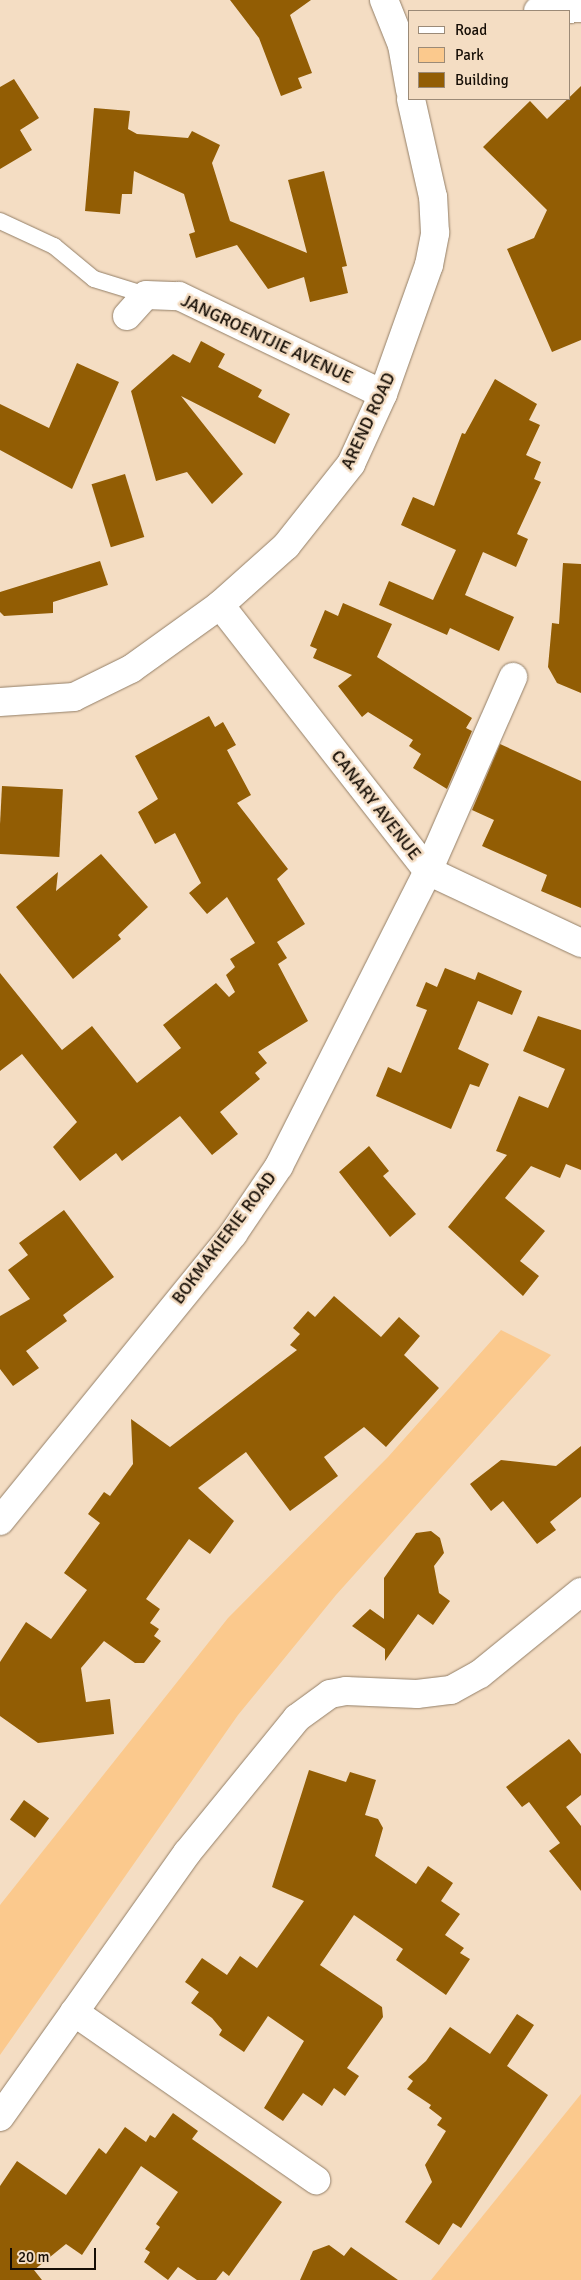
<!DOCTYPE html>
<style>
body{margin:0}
#map{position:relative;width:581px;height:2280px;overflow:hidden;background:#f4ddc3;font-family:Signika,sans-serif}
div>[style]{position:absolute}
.green>*{inset:0;background:#fbc98d}
.building>*{inset:0;background:#925d04;transform-origin:0 0}
.roads{filter:drop-shadow(0 0 1px #937f67) drop-shadow(0 0 1px #937f67)}
.lane>*{height:16px;margin:-8px;padding:0 8px;transform-origin:8px;border-radius:8px;background:#fff}
.street>*{height:28px;margin:-14px;padding:0 14px;transform-origin:14px;border-radius:14px;background:#fff}
span{translate:-50% -50%;white-space:nowrap;text-align:center;line-height:1.15;-webkit-text-stroke:5px #f4ddc3;paint-order:stroke}
.street-label{font-size:18px;color:#150d05}
.legend{position:absolute;left:408px;top:10px;width:162px;height:90px;box-sizing:border-box;background:#f4ddc3;border:1px solid #9b8a77;margin:0;padding:6px 9px;list-style:none;font-size:15px;color:#150d05}
.legend li{display:flex;align-items:center;gap:10px;height:25px}
.legend b{width:25px;border:1px solid #9b8a77}
.scale{position:absolute;left:10px;top:2248px;width:86px;height:22px;box-sizing:border-box;border:2px solid #150d05;border-top:0;padding-left:6px;font-size:15px;line-height:18px;white-space:nowrap;color:#150d05;-webkit-text-stroke:4px #f4ddc3;paint-order:stroke}
</style>
<div id="map">
<div class="green">
<i style="clip-path:polygon(501px 1330px,551px 1355px,336px 1595px,238px 1715px,0 2055px,0 1905px,228px 1618px,388px 1457px)"></i>
<i style="clip-path:polygon(581px 2094px,581px 2280px,431px 2280px)"></i>
</div>
<div class="building">
<i style="clip-path:polygon(230px 0,311px 0,290px 15px,312px 73px,298px 78px,302px 88px,281px 96px,259px 38px)"></i>
<i style="clip-path:polygon(14px 79px,39px 118px,20px 130px,32px 150px,0 169px,0 87px)"></i>
<i style="clip-path:polygon(581px 86px,581px 340px,552px 352px,507px 249px,534px 238px,547px 210px,483px 147px,530px 101px,547px 119px)"></i>
<i style="clip-path:polygon(94px 108px,130px 111px,128px 129px,137px 134px,188px 138px,192px 131px,220px 145px,212px 163px,230px 221px,307px 253px,288px 180px,324px 171px,347px 266px,342px 267px,348px 293px,310px 302px,304px 277px,268px 289px,237px 245px,196px 258px,189px 234px,195px 232px,184px 194px,134px 171px,132px 194px,122px 194px,120px 214px,85px 211px)"></i>
<i style="clip-path:polygon(201px 341px,225px 354px,218px 367px,262px 390px,258px 397px,290px 414px,275px 444px,181px 396px,243px 474px,212px 504px,187px 472px,156px 481px,131px 391px,173px 354px,190px 363px)"></i>
<i style="clip-path:polygon(77px 363px,119px 382px,72px 489px,0 450px,0 404px,49px 428px)"></i>
<i style="clip-path:polygon(495px 379px,537px 404px,529px 420px,540px 425px,526px 455px,541px 462px,534px 479px,541px 482px,517px 534px,528px 539px,516px 567px,483px 552px,465px 595px,514px 617px,499px 651px,450px 628px,447px 635px,379px 605px,389px 581px,433px 600px,456px 550px,401px 525px,413px 497px,434px 506px,462px 433px,465px 434px)"></i>
<i style="left:125px;top:474px;width:66px;height:35px;rotate:73deg"></i>
<i style="clip-path:polygon(100px 561px,108px 585px,53px 602px,53px 613px,4px 616px,0 612px,0 592px)"></i>
<i style="clip-path:polygon(563px 563px,581px 564px,581px 693px,557px 683px,548px 667px,552px 623px,559px 624px)"></i>
<i style="clip-path:polygon(343px 603px,392px 624px,377px 657px,472px 718px,466px 728px,472px 731px,447px 789px,413px 768px,421px 754px,409px 746px,413px 740px,368px 712px,362px 717px,338px 686px,352px 675px,313px 658px,317px 649px,310px 646px,325px 610px,338px 616px)"></i>
<i style="clip-path:polygon(209px 716px,215px 727px,223px 722px,236px 745px,227px 750px,251px 795px,237px 803px,288px 869px,277px 879px,305px 924px,277px 942px,287px 958px,278px 964px,308px 1021px,258px 1052px,267px 1063px,255px 1073px,260px 1079px,220px 1112px,238px 1134px,212px 1155px,180px 1116px,122px 1161px,116px 1153px,80px 1181px,53px 1147px,77px 1122px,22px 1054px,0 1071px,0 973px,62px 1050px,92px 1026px,137px 1083px,181px 1048px,163px 1025px,216px 983px,229px 997px,235px 992px,226px 975px,235px 967px,230px 959px,255px 943px,227px 897px,207px 914px,189px 893px,201px 883px,175px 833px,155px 844px,138px 812px,158px 799px,135px 756px)"></i>
<i style="clip-path:polygon(500px 744px,581px 781px,581px 908px,541px 891px,547px 875px,482px 846px,494px 820px,472px 810px)"></i>
<i style="left:2px;top:786px;width:61px;height:68px;rotate:3deg"></i>
<i style="clip-path:polygon(101px 854px,148px 907px,118px 935px,121px 939px,73px 979px,16px 907px,58px 872px,56px 891px)"></i>
<i style="clip-path:polygon(445px 968px,475px 980px,478px 972px,522px 991px,512px 1015px,478px 1001px,458px 1049px,489px 1064px,479px 1087px,470px 1084px,451px 1129px,376px 1096px,388px 1067px,401px 1073px,427px 1010px,416px 1006px,426px 982px,437px 987px)"></i>
<i style="clip-path:polygon(538px 1016px,581px 1030px,581px 1170px,566px 1164px,560px 1178px,531px 1166px,505px 1198px,545px 1231px,520px 1261px,539px 1276px,523px 1296px,448px 1227px,507px 1155px,496px 1151px,519px 1096px,548px 1108px,565px 1069px,523px 1051px)"></i>
<i style="clip-path:polygon(369px 1146px,389px 1171px,383px 1176px,416px 1214px,390px 1237px,339px 1172px)"></i>
<i style="clip-path:polygon(64px 1210px,114px 1277px,63px 1315px,67px 1321px,26px 1351px,39px 1368px,13px 1386px,0 1369px,0 1316px,30px 1299px,8px 1270px,28px 1255px,19px 1243px)"></i>
<i style="clip-path:polygon(334px 1296px,381px 1337px,399px 1317px,420px 1336px,404px 1355px,439px 1388px,386px 1447px,364px 1427px,324px 1457px,338px 1476px,290px 1511px,246px 1452px,198px 1488px,234px 1521px,210px 1554px,189px 1539px,146px 1599px,160px 1609px,150px 1623px,159px 1629px,154px 1636px,161px 1641px,144px 1663px,135px 1663px,104px 1641px,81px 1668px,86px 1702px,110px 1699px,114px 1734px,38px 1743px,0 1716px,0 1662px,26px 1622px,51px 1639px,87px 1590px,64px 1573px,100px 1523px,88px 1514px,104px 1492px,110px 1496px,133px 1464px,131px 1419px,170px 1447px,297px 1350px,290px 1345px,300px 1334px,293px 1328px,308px 1311px,315px 1317px)"></i>
<i style="clip-path:polygon(581px 1446px,581px 1497px,550px 1522px,556px 1530px,537px 1544px,503px 1501px,491px 1511px,470px 1484px,501px 1460px,556px 1466px)"></i>
<i style="clip-path:polygon(431px 1531px,440px 1538px,444px 1553px,434px 1566px,439px 1593px,450px 1601px,433px 1625px,418px 1614px,385px 1661px,385px 1649px,352px 1626px,370px 1609px,384px 1619px,384px 1578px,416px 1533px)"></i>
<i style="clip-path:polygon(569px 1739px,581px 1754px,581px 1795px,566px 1807px,581px 1826px,581px 1891px,549px 1851px,560px 1843px,529px 1802px,522px 1807px,506px 1787px)"></i>
<i style="clip-path:polygon(309px 1770px,346px 1782px,350px 1772px,376px 1780px,365px 1815px,378px 1819px,383px 1828px,375px 1856px,416px 1884px,428px 1866px,453px 1883px,441px 1901px,460px 1914px,445px 1935px,464px 1948px,460px 1953px,470px 1959px,446px 1995px,396px 1960px,403px 1949px,354px 1915px,320px 1965px,382px 2007px,383px 2017px,347px 2068px,359px 2076px,345px 2096px,334px 2088px,322px 2106px,303px 2093px,283px 2121px,264px 2108px,304px 2041px,268px 2016px,244px 2052px,219px 2035px,222px 2030px,212px 2018px,191px 2003px,199px 1992px,185px 1982px,202px 1958px,227px 1975px,240px 1956px,257px 1968px,304px 1901px,272px 1887px)"></i>
<i style="left:24px;top:1800px;width:31px;height:24px;rotate:36deg"></i>
<i style="clip-path:polygon(517px 2014px,534px 2025px,507px 2066px,548px 2095px,461px 2228px,453px 2223px,439px 2245px,405px 2222px,432px 2182px,425px 2165px,446px 2131px,437px 2125px,442px 2118px,429px 2108px,431px 2105px,407px 2089px,413px 2081px,408px 2077px,426px 2061px,450px 2027px,490px 2054px)"></i>
<i style="clip-path:polygon(173px 2113px,198px 2131px,192px 2139px,282px 2202px,229px 2276px,223px 2271px,216px 2280px,197px 2280px,178px 2267px,168px 2280px,144px 2262px,150px 2252px,145px 2249px,160px 2227px,156px 2224px,178px 2192px,141px 2166px,82px 2255px,66px 2244px,34px 2270px,42px 2280px,0 2280px,0 2186px,17px 2161px,66px 2195px,99px 2148px,106px 2154px,125px 2127px,146px 2142px,150px 2135px,155px 2138px)"></i>
<i style="clip-path:polygon(329px 2245px,344px 2256px,351px 2247px,398px 2280px,300px 2280px,313px 2251px)"></i>
</div>
<div class="roads">
<div class="lane">
<i style="left:0;top:221px;width:60px;rotate:24.8deg"></i>
<i style="left:54px;top:246px;width:52px;rotate:39.5deg"></i>
<i style="left:94px;top:279px;width:54px;rotate:17.1deg"></i>
</div>
<div class="street">
<i style="left:384px;top:0;width:48px;rotate:68.2deg"></i>
<i style="left:402px;top:45px;width:46px;rotate:79.9deg"></i>
<i style="left:538px;top:11px;width:43px;rotate:-4deg"></i>
<i style="left:127px;top:316px;width:28px;rotate:-48deg"></i>
<i style="left:146px;top:295px;width:33px;rotate:2deg"></i>
<i style="left:179px;top:296px;width:226px;rotate:25.7deg"></i>
<i style="left:220px;top:605px;width:338px;rotate:52deg"></i>
<i style="left:428px;top:871px;width:169px;rotate:25.2deg"></i>
<i style="left:0;top:702px;width:74px;rotate:-3.9deg"></i>
<i style="left:74px;top:697px;width:64px;rotate:-26.2deg"></i>
<i style="left:131px;top:669px;width:110px;rotate:-35.7deg"></i>
<i style="left:220px;top:605px;width:89px;rotate:-41.8deg"></i>
<i style="left:286px;top:546px;width:105px;rotate:-51.6deg"></i>
<i style="left:351px;top:464px;width:77px;rotate:-65.4deg"></i>
<i style="left:383px;top:394px;width:137px;rotate:-70.4deg"></i>
<i style="left:429px;top:265px;width:33px;rotate:-79deg"></i>
<i style="left:435px;top:233px;width:36px;rotate:-93deg"></i>
<i style="left:433px;top:197px;width:100px;rotate:-102.7deg"></i>
<i style="left:0;top:1521px;width:370px;rotate:-50.9deg"></i>
<i style="left:233px;top:1234px;width:82px;rotate:-55.9deg"></i>
<i style="left:279px;top:1166px;width:330px;rotate:-63.2deg"></i>
<i style="left:428px;top:871px;width:212px;rotate:-66.3deg"></i>
<i style="left:74px;top:2012px;width:295px;rotate:34.8deg"></i>
<i style="left:0;top:2117px;width:324px;rotate:-54.7deg"></i>
<i style="left:187px;top:1853px;width:174px;rotate:-50.8deg"></i>
<i style="left:297px;top:1718px;width:41px;rotate:-36deg"></i>
<i style="left:330px;top:1694px;width:16px;rotate:-11deg"></i>
<i style="left:346px;top:1691px;width:71px;rotate:2.4deg"></i>
<i style="left:417px;top:1694px;width:34px;rotate:-7deg"></i>
<i style="left:451px;top:1690px;width:33px;rotate:-29deg"></i>
<i style="left:480px;top:1674px;width:130px;rotate:-39.1deg"></i>
</div>
</div>
<div class="street-label">
<span style="left:267px;top:339px;rotate:25deg">JANGROENTJIE AVENUE</span>
<span style="left:368px;top:421px;rotate:-65deg">AREND ROAD</span>
<span style="left:376px;top:805px;rotate:52deg">CANARY AVENUE</span>
<span style="left:224px;top:1238px;rotate:-53deg">BOKMAKIERIE ROAD</span>
</div>
<ul class="legend">
<li><b style="height:6px;background:#fff"></b>Road</li>
<li><b style="height:14px;background:#fbc98d"></b>Park</li>
<li><b style="height:14px;background:#925d04"></b>Building</li>
</ul>
<div class="scale">20 m</div>
</div>
